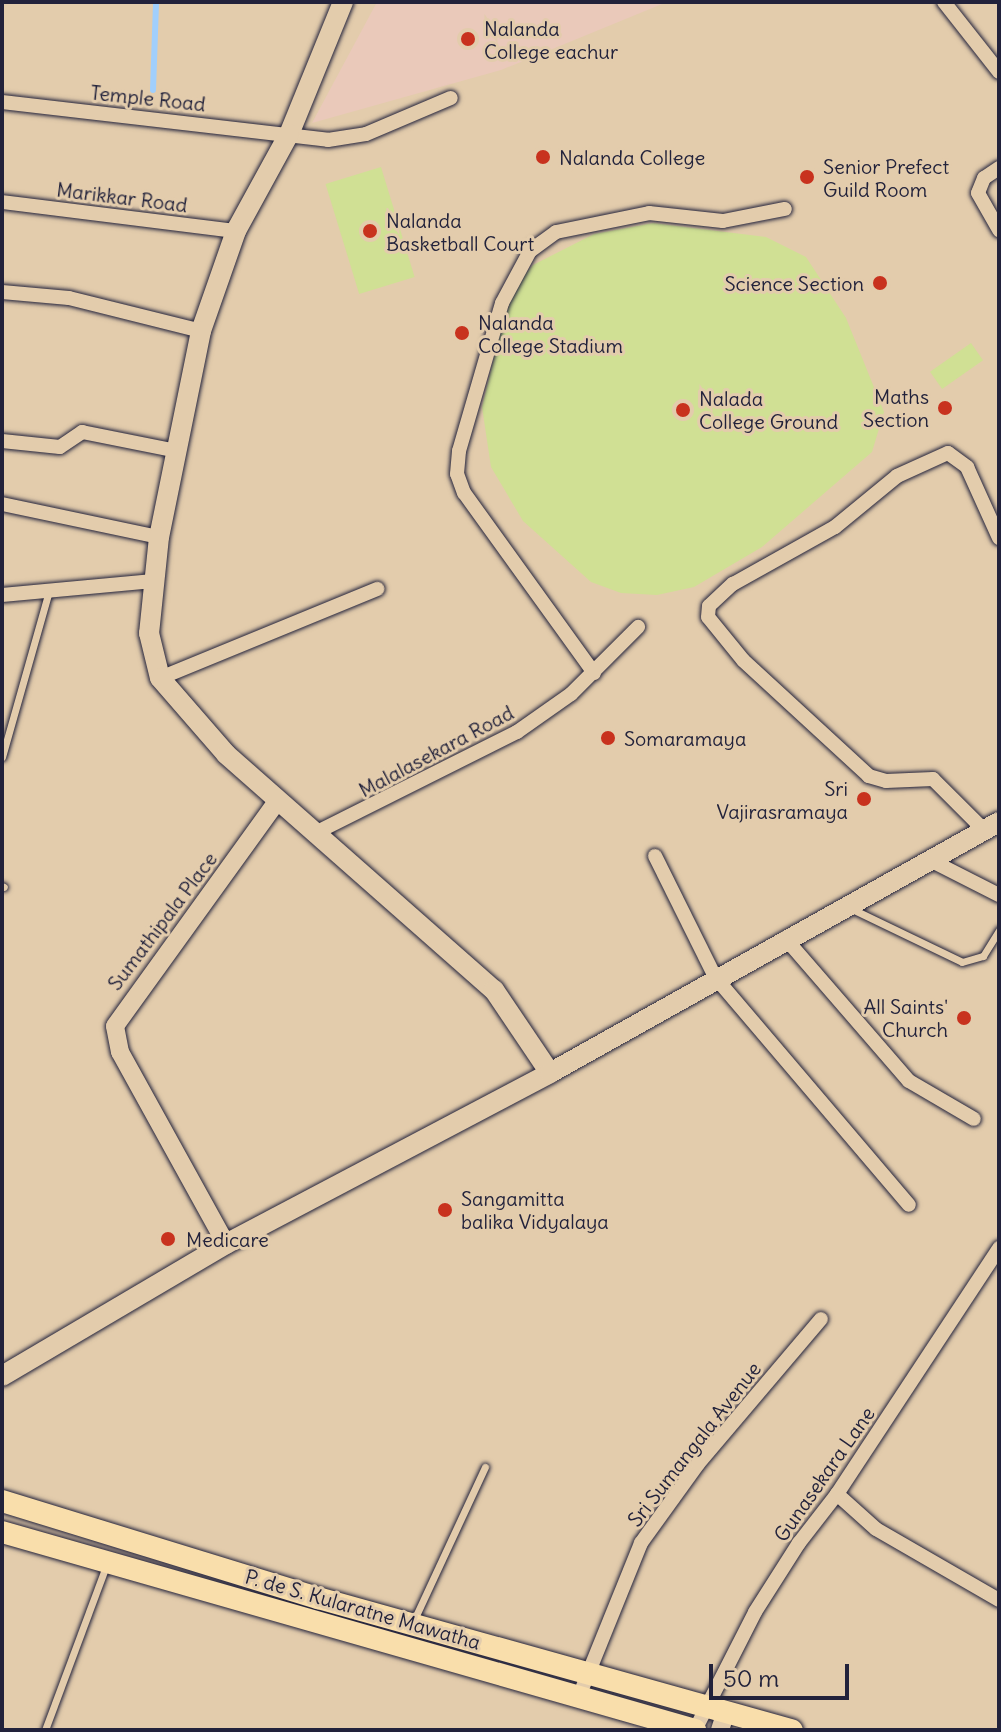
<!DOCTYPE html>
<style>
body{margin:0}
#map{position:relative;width:1001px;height:1732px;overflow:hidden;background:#e3ccac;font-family:Delius,sans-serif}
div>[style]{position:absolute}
.built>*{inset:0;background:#eac9ba}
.green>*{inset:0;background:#d0e094;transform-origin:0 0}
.stream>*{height:6px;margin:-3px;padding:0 3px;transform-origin:3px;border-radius:3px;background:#a1cffc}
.roads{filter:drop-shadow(0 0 2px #22223b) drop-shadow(0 0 2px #22223b)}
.service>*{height:7px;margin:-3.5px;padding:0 3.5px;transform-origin:3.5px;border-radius:3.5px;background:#e3ccac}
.minor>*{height:14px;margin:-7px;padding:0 7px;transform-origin:7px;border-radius:7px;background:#e3ccac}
.tertiary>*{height:18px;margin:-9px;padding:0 9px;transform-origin:9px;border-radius:9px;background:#e3ccac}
.secondary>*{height:20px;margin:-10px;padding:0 10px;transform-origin:10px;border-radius:10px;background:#e3ccac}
.primary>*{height:22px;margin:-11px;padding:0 11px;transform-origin:11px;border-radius:11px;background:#f9deab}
.dots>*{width:22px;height:22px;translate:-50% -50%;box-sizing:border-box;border:4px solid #e3ccac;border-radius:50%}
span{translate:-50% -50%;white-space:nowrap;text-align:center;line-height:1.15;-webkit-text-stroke:6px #e3ccac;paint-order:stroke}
.poi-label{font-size:20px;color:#22223b}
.left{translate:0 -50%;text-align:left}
.right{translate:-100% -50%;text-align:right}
.street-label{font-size:20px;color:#22223b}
.frame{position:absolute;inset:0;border:4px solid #22223b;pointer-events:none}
.scale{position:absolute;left:709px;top:1664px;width:140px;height:36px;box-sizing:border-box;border:4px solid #22223b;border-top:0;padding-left:10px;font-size:24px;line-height:28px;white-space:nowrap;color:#22223b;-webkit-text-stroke:6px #e3ccac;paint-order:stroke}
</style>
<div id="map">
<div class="built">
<i style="clip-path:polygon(377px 2px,667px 2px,501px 70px,312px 123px)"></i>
</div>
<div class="green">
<i style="left:381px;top:167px;width:115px;height:58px;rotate:73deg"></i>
<i style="clip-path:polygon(653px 223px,766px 237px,806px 257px,846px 318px,884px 412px,872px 452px,762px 547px,694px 587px,657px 595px,621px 593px,591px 582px,523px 521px,491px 467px,482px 407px,503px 321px,518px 282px,533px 265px,594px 234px)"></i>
<i style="left:971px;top:343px;width:21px;height:50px;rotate:55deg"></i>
</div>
<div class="stream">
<i style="left:153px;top:90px;width:88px;rotate:-88deg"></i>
</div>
<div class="roads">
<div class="service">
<i style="left:2px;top:757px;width:173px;rotate:-74.2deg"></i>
<i style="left:2px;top:886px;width:2px;rotate:27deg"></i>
<i style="left:850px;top:908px;width:124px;rotate:25.7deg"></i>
<i style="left:962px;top:962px;width:22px;rotate:-16deg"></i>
<i style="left:983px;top:956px;width:31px;rotate:-58deg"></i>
<i style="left:413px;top:1622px;width:171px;rotate:-65.1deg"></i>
<i style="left:45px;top:1730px;width:178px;rotate:-69.6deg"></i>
</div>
<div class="minor">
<i style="left:944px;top:2px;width:89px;rotate:51.8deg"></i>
<i style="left:2px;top:102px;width:328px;rotate:6.6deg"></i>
<i style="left:328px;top:140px;width:38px;rotate:-9deg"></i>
<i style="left:366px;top:134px;width:92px;rotate:-23deg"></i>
<i style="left:999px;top:168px;width:18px;rotate:146deg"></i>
<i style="left:984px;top:178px;width:16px;rotate:112deg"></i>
<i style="left:978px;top:193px;width:43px;rotate:60.4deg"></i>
<i style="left:2px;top:202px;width:236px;rotate:7.1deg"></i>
<i style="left:2px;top:292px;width:67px;rotate:5.1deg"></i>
<i style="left:69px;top:298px;width:136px;rotate:14deg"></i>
<i style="left:2px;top:441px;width:58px;rotate:5.9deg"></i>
<i style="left:60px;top:447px;width:27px;rotate:-34deg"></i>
<i style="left:82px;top:432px;width:97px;rotate:11.3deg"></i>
<i style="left:2px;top:504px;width:160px;rotate:11.9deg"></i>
<i style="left:2px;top:595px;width:152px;rotate:-5.3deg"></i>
<i style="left:594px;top:673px;width:222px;rotate:-125.8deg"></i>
<i style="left:464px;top:493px;width:20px;rotate:-110deg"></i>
<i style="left:457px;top:474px;width:23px;rotate:-85deg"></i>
<i style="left:459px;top:451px;width:154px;rotate:-73.8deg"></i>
<i style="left:502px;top:303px;width:59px;rotate:-61.7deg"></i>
<i style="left:530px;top:251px;width:32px;rotate:-36deg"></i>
<i style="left:556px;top:232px;width:95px;rotate:-11.5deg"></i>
<i style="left:649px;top:213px;width:74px;rotate:6.2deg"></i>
<i style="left:723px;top:221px;width:63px;rotate:-11deg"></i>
<i style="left:160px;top:678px;width:235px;rotate:-22.3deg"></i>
<i style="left:984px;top:830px;width:72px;rotate:-135deg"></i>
<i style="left:933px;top:779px;width:47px;rotate:177.6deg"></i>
<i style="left:886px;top:781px;width:18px;rotate:-164deg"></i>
<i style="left:869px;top:776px;width:171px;rotate:-137.4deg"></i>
<i style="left:743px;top:660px;width:55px;rotate:-129.1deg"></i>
<i style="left:708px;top:617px;width:11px;rotate:-85deg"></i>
<i style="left:709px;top:606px;width:33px;rotate:-43deg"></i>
<i style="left:733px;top:584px;width:117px;rotate:-29.2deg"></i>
<i style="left:835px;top:527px;width:80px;rotate:-39.4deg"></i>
<i style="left:897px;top:476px;width:56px;rotate:-24.3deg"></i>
<i style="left:948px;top:453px;width:24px;rotate:36deg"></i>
<i style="left:967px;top:467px;width:78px;rotate:65.7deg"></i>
<i style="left:315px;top:833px;width:226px;rotate:-26.6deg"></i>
<i style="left:517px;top:732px;width:66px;rotate:-35.1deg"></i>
<i style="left:571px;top:694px;width:95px;rotate:-45deg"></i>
<i style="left:655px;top:856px;width:135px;rotate:63.6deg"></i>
<i style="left:715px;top:977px;width:299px;rotate:49.6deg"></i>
<i style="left:928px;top:859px;width:80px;rotate:26.9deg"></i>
<i style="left:785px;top:938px;width:189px;rotate:49.1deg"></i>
<i style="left:909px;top:1081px;width:75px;rotate:30.3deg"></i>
<i style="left:837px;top:1494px;width:52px;rotate:41.9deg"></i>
<i style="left:876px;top:1529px;width:142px;rotate:30deg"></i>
<i style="left:580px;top:1694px;width:163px;rotate:-68deg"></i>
<i style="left:641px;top:1543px;width:97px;rotate:-54.2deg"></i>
<i style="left:698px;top:1464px;width:190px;rotate:-49.7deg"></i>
<i style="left:695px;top:1730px;width:132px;rotate:-63deg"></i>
<i style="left:755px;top:1612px;width:82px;rotate:-57.5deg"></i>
<i style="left:799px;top:1543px;width:62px;rotate:-52.2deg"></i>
<i style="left:837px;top:1494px;width:295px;rotate:-56.6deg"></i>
</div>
<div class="tertiary">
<i style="left:226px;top:1244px;width:219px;rotate:-118.9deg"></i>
<i style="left:120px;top:1052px;width:26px;rotate:-101deg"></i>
<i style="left:115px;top:1026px;width:279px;rotate:-54.2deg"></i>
<i style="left:720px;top:1730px;width:20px;rotate:-72deg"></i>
</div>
<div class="secondary">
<i style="left:343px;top:2px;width:143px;rotate:112.2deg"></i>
<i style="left:289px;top:134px;width:111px;rotate:118.7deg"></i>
<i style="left:236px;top:231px;width:106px;rotate:109.3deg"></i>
<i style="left:201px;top:331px;width:210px;rotate:101.5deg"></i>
<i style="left:159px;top:537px;width:97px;rotate:95.9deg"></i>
<i style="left:149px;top:633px;width:46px;rotate:76.3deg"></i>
<i style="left:160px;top:678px;width:101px;rotate:49deg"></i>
<i style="left:226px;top:754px;width:357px;rotate:41.4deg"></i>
<i style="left:494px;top:990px;width:100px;rotate:56deg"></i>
<i style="left:2px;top:1376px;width:260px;rotate:-30.5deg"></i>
<i style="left:226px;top:1244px;width:366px;rotate:-27.8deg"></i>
<i style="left:550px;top:1073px;width:514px;rotate:-29.21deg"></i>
</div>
<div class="primary">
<i style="left:2px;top:1501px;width:331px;rotate:17.1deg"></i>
<i style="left:318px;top:1598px;width:492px;rotate:15.6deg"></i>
<i style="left:2px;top:1532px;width:721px;rotate:15.95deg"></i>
</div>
</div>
<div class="dots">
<i style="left:468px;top:39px;background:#c8321e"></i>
<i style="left:543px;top:157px;background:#c8321e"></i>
<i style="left:807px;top:177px;background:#c8321e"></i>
<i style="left:370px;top:231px;background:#c8321e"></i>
<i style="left:880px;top:283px;background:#c8321e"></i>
<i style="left:462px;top:333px;background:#c8321e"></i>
<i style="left:945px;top:408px;background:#c8321e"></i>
<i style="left:683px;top:410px;background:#c8321e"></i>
<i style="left:608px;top:738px;background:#c8321e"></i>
<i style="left:864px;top:799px;background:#c8321e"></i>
<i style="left:964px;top:1018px;background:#c8321e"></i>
<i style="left:445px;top:1210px;background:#c8321e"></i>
<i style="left:168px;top:1239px;background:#c8321e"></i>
</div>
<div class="poi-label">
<span class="left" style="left:484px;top:40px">Nalanda<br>College eachur</span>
<span class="left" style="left:559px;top:157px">Nalanda College</span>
<span class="left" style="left:823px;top:178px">Senior Prefect<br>Guild Room</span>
<span class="left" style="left:386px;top:232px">Nalanda<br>Basketball Court</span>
<span class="right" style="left:864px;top:283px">Science Section</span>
<span class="left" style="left:478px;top:334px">Nalanda<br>College Stadium</span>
<span class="right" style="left:929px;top:408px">Maths<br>Section</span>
<span class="left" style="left:699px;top:410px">Nalada<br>College Ground</span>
<span class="left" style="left:624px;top:738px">Somaramaya</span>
<span class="right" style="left:848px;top:800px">Sri<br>Vajirasramaya</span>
<span class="right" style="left:948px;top:1018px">All Saints'<br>Church</span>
<span class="left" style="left:461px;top:1210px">Sangamitta<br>balika Vidyalaya</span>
<span class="left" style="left:186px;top:1239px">Medicare</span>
</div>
<div class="street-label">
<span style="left:148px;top:98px;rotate:6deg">Temple Road</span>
<span style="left:122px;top:197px;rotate:7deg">Marikkar Road</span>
<span style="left:436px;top:751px;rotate:-28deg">Malalasekara Road</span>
<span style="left:162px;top:921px;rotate:-53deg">Sumathipala Place</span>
<span style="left:694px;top:1444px;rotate:-52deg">Sri Sumangala Avenue</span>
<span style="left:824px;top:1474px;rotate:-55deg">Gunasekara Lane</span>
<span style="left:363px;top:1609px;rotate:16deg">P. de S. Kularatne Mawatha</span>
</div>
<div class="frame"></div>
<div class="scale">50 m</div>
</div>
